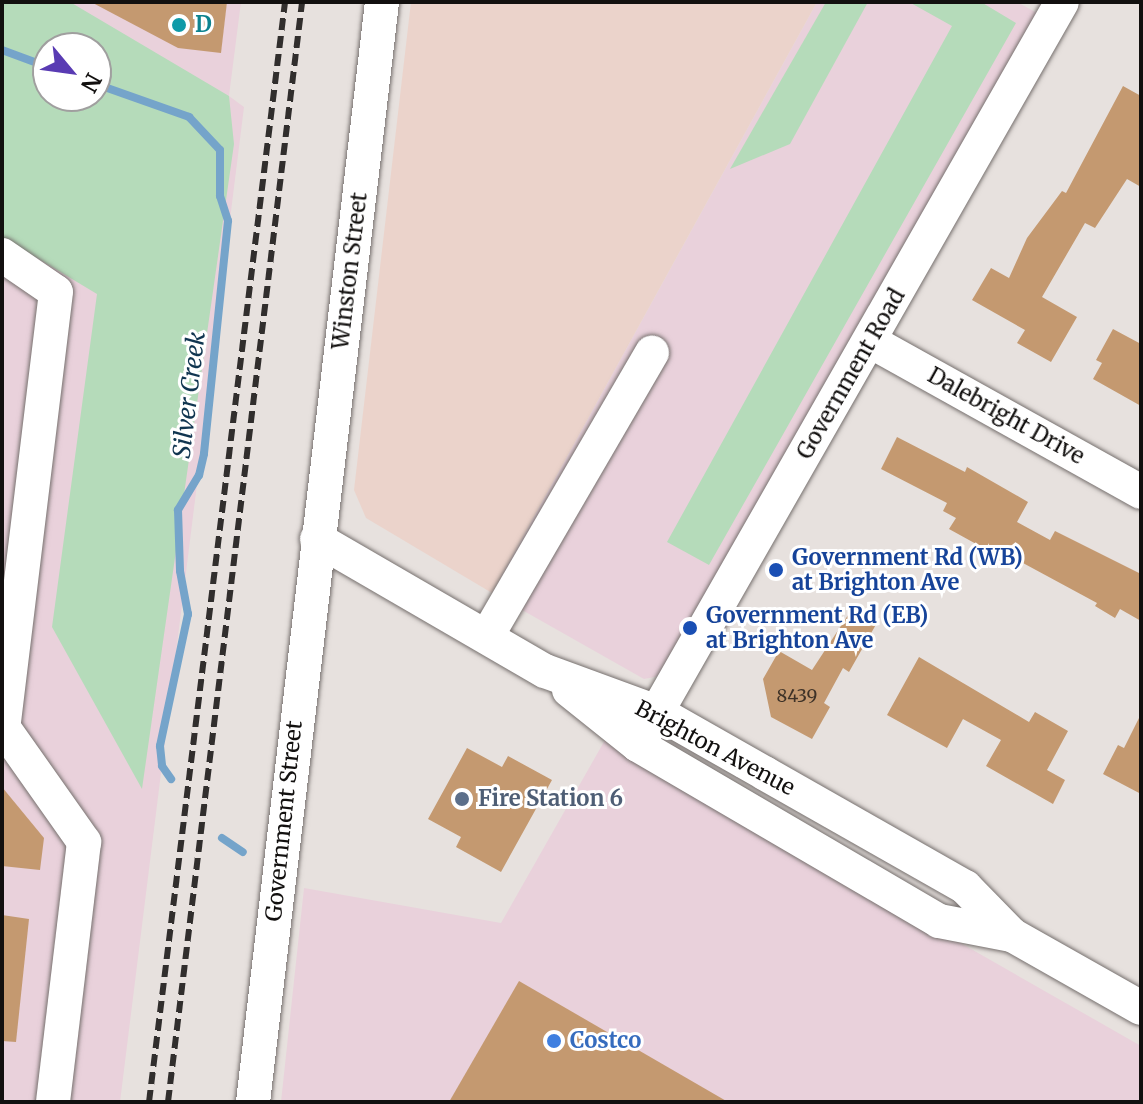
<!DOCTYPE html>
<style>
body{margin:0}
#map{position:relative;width:1143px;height:1104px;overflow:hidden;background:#e7e1de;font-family:Merriweather,serif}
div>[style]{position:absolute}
.commercial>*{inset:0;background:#e9d1db}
.industrial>*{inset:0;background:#ebd3cb}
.green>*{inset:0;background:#b5dbba}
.stream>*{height:8px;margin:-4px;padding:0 4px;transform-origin:4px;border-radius:4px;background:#75a4ca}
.building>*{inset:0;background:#c49970}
.roads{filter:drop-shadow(0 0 2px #76706e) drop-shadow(0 0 2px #76706e)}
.minor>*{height:34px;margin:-17px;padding:0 17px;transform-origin:17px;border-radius:17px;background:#fff}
.rail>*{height:6px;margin-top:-3px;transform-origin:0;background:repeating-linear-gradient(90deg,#312e2d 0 12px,transparent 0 18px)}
.dots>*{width:22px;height:22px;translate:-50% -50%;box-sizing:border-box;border:4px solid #fff;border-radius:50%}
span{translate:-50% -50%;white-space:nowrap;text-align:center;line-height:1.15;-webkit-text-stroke:6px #fff;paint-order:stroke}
.number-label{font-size:18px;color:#3e3227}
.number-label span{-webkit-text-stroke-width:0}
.culture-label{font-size:22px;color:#0d838f;font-weight:700}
.left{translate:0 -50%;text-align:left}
.street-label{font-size:22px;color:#12100f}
.transit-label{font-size:22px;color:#164399;font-weight:700}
.service-label{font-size:22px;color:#4e5e75;font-weight:700}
.shop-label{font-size:22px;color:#366cbe;font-weight:700}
.water-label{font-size:24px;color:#103550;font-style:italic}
.frame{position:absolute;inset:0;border:4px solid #12100f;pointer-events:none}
.north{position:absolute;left:32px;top:32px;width:80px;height:80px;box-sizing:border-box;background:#fff;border:2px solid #a09f9f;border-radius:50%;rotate:119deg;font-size:22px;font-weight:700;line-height:32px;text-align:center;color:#12100f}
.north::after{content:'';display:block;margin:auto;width:28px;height:36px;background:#593bb3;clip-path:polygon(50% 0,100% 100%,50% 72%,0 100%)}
</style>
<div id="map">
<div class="commercial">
<i style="clip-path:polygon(evenodd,2px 2px,241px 2px,229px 96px,244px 107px,120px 1102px,2px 1102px,2px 2px,48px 48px,96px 48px,96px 96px,48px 96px,48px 48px)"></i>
<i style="clip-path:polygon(817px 2px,1017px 2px,1039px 14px,665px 675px,644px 679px,492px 593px)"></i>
<i style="clip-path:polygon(605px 740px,1141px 1046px,1141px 1102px,281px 1102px,304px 888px,501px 923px)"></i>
</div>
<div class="industrial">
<i style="clip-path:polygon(411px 2px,817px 2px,492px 593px,366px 518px,354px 490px)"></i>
</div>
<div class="green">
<i style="clip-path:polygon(evenodd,2px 2px,70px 2px,229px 96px,234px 144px,142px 789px,52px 627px,97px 294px,2px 237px,2px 2px,48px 48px,96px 48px,96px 96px,48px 96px,48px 48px)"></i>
<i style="clip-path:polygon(826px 2px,868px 2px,790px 144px,730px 169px)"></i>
<i style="clip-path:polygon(909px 2px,981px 2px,1016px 23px,709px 565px,667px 542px,952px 26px)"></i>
</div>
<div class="stream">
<i style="left:2px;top:50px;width:49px;rotate:20.3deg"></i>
<i style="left:96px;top:84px;width:99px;rotate:19.5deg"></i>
<i style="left:189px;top:117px;width:45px;rotate:46.8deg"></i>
<i style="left:220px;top:150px;width:46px;rotate:90deg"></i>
<i style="left:220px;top:196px;width:26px;rotate:72deg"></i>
<i style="left:228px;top:221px;width:234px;rotate:95.9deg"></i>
<i style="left:204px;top:454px;width:22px;rotate:103deg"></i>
<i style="left:199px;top:475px;width:41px;rotate:121deg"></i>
<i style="left:178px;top:510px;width:61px;rotate:88.1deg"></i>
<i style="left:180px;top:571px;width:44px;rotate:79.5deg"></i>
<i style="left:188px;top:614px;width:135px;rotate:102deg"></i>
<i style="left:160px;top:746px;width:20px;rotate:84deg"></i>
<i style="left:162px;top:766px;width:16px;rotate:55deg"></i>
<i style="left:222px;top:838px;width:25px;rotate:34deg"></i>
</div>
<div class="building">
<i style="clip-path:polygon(91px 2px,227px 2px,221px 53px,178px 48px)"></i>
<i style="clip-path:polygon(1123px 86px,1141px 96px,1141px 187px,1127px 179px,1095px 228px,1085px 223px,1042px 297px,1077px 317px,1051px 362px,1017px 343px,1025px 330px,972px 300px,991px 268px,1009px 278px,1027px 238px,1062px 191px,1066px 193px)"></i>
<i style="clip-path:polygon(1113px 329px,1141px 344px,1141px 406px,1093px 379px,1102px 363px,1096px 360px)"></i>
<i style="clip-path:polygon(897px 437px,965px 472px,967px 467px,1028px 502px,1017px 522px,1050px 540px,1055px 531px,1141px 574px,1141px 621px,1120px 609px,1115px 618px,1095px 606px,1097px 603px,1001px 551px,998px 556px,949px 529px,956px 518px,943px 511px,947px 503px,881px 469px)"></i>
<i style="clip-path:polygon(854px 606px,878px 621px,849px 672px,843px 668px,824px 703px,830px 707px,812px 739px,771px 717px,763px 679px,779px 651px,812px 670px)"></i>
<i style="clip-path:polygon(919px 657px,1029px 722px,1035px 712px,1068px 731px,1047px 770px,1065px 780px,1053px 804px,986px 766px,1001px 740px,963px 719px,947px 748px,887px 715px)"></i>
<i style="clip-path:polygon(1141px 714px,1141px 794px,1103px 774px,1118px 745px,1124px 748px)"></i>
<i style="clip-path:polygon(467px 748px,502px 767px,508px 756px,552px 780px,501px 872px,456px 847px,461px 837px,428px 819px)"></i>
<i style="clip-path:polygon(2px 787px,44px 838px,40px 870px,2px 866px)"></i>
<i style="clip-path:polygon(2px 915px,29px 919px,16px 1042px,2px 1041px)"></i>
<i style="clip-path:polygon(519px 981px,728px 1102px,449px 1102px)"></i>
</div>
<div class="roads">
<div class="minor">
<i style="left:2px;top:255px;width:65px;rotate:34.4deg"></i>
<i style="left:56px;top:292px;width:438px;rotate:96.9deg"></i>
<i style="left:3px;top:727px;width:141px;rotate:54.8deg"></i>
<i style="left:84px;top:842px;width:262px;rotate:96.8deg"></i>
<i style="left:870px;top:341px;width:310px;rotate:29.1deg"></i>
<i style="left:317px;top:539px;width:263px;rotate:30.1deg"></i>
<i style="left:545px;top:671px;width:119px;rotate:20.1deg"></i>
<i style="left:657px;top:712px;width:125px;rotate:29.6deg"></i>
<i style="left:766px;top:774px;width:229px;rotate:29.6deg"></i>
<i style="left:965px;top:887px;width:67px;rotate:45.6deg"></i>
<i style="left:1012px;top:935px;width:148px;rotate:29.5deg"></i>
<i style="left:487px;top:636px;width:328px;rotate:-59.8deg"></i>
<i style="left:569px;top:690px;width:88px;rotate:38.6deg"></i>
<i style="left:638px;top:745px;width:349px;rotate:30.3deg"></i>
<i style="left:939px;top:921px;width:74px;rotate:10.9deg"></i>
<i style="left:638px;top:745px;width:855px;rotate:-60.29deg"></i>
<i style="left:253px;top:1102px;width:1108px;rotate:-83.31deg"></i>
</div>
</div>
<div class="rail">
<i style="left:149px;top:1102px;width:1108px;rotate:-82.95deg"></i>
<i style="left:168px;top:1102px;width:1108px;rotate:-83.05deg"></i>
</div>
<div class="dots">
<i style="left:179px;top:25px;background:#0f9aa8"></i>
<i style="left:776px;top:570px;background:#1a4fb4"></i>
<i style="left:690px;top:628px;background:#1a4fb4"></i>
<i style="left:462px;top:799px;background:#5c6f8a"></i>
<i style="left:554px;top:1041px;background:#3f7fe0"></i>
</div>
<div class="number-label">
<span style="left:797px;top:696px">8439</span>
</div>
<div class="culture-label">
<span class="left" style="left:195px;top:25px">D</span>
</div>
<div class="street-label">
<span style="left:350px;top:271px;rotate:-83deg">Winston Street</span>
<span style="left:851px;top:374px;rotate:-60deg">Government Road</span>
<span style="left:1006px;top:416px;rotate:29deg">Dalebright Drive</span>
<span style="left:715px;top:748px;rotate:28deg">Brighton Avenue</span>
<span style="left:284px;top:821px;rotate:-84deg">Government Street</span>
</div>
<div class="transit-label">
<span class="left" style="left:792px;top:570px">Government Rd (WB)<br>at Brighton Ave</span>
<span class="left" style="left:706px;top:628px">Government Rd (EB)<br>at Brighton Ave</span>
</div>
<div class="service-label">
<span class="left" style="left:478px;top:799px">Fire Station 6</span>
</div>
<div class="shop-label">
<span class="left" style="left:570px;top:1041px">Costco</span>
</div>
<div class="water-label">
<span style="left:189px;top:395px;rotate:-83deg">Silver Creek</span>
</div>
<div class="frame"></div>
<div class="north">N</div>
</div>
